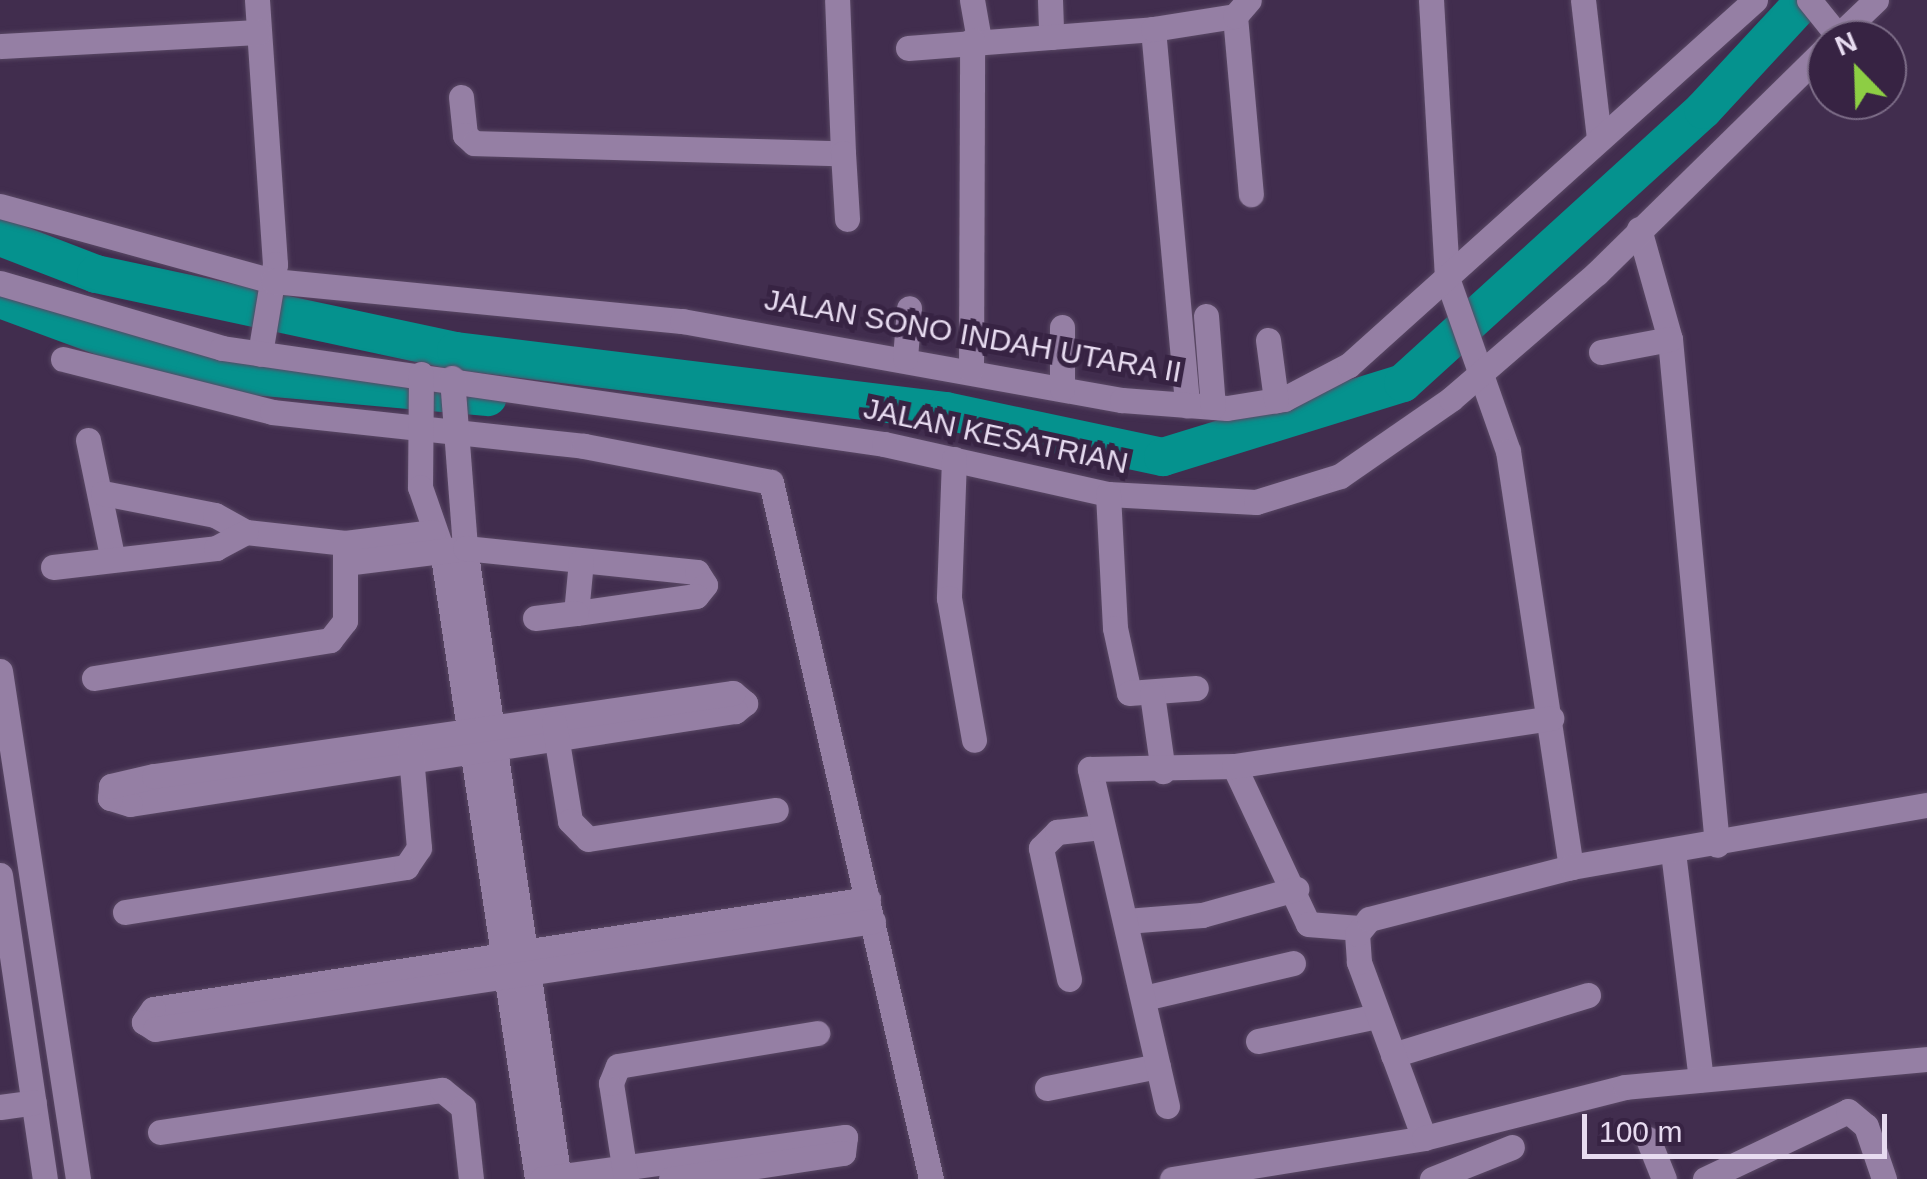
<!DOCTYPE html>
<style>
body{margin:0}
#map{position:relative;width:1927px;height:1179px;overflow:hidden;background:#412d4e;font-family:Arial,sans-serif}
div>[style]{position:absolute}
.river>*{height:38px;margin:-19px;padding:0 19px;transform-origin:19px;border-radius:19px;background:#05928e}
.roads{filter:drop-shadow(0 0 2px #594864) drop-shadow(0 0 2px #594864)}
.minor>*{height:25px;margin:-12.5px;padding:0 12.5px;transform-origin:12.5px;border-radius:12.5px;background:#957fa4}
span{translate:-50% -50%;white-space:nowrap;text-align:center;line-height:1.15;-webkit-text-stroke:10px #372343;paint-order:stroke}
.street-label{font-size:30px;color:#e7dbf0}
.north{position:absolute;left:1807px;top:20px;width:100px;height:100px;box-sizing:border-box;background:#372343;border:2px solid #7d6d88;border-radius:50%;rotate:337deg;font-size:28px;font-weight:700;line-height:40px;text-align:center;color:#e7dbf0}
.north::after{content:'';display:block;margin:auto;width:35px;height:45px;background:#8dce44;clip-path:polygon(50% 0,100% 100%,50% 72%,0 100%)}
.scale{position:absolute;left:1582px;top:1114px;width:305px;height:45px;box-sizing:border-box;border:5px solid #e7dbf0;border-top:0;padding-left:12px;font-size:30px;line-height:35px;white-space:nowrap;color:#e7dbf0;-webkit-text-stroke:8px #372343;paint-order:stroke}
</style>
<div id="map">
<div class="river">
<i style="left:0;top:237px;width:103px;rotate:21.1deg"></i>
<i style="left:96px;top:274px;width:368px;rotate:12.1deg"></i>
<i style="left:456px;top:351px;width:494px;rotate:7deg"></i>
<i style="left:946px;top:411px;width:222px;rotate:12deg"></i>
<i style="left:1163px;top:457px;width:251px;rotate:-17.1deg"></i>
<i style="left:1403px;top:383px;width:406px;rotate:-42.3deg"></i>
<i style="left:1703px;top:110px;width:150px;rotate:-47.2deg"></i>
<i style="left:0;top:299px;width:208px;rotate:20.3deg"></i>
<i style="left:195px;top:371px;width:294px;rotate:5.1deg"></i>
</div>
<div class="roads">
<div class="minor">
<i style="left:257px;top:0;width:265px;rotate:86.1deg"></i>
<i style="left:275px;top:264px;width:91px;rotate:99.5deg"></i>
<i style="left:972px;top:0;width:40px;rotate:80deg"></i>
<i style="left:1050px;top:0;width:37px;rotate:88deg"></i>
<i style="left:1431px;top:0;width:278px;rotate:86.7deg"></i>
<i style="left:1447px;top:278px;width:183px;rotate:70.6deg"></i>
<i style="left:1508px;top:451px;width:421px;rotate:81.4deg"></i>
<i style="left:1583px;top:0;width:139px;rotate:83.4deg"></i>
<i style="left:1809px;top:0;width:46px;rotate:51.1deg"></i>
<i style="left:1235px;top:16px;width:179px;rotate:84.9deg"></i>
<i style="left:1153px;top:29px;width:378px;rotate:84.8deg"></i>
<i style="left:1834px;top:40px;width:58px;rotate:-43.6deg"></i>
<i style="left:0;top:46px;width:259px;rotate:-3.1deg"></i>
<i style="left:908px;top:48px;width:246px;rotate:-4.4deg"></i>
<i style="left:1153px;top:29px;width:83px;rotate:-9deg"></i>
<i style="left:1235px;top:16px;width:21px;rotate:-49deg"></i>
<i style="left:461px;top:97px;width:38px;rotate:84deg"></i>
<i style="left:465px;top:135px;width:12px;rotate:42deg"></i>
<i style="left:474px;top:143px;width:369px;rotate:1.6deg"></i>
<i style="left:843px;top:153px;width:153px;rotate:-92.2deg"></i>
<i style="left:843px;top:153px;width:66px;rotate:86.5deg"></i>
<i style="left:0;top:206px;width:283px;rotate:15.4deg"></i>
<i style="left:273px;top:281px;width:411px;rotate:5.6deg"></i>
<i style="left:682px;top:321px;width:447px;rotate:10.2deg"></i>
<i style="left:1122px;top:400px;width:105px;rotate:4.4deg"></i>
<i style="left:1227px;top:408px;width:58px;rotate:-9deg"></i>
<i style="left:1284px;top:399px;width:73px;rotate:-27.6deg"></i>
<i style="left:1349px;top:365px;width:546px;rotate:-41.96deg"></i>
<i style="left:1639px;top:229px;width:114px;rotate:74.3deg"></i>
<i style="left:1670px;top:339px;width:508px;rotate:84.69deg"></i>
<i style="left:0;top:283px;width:231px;rotate:16.3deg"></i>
<i style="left:222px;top:348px;width:669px;rotate:8.25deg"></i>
<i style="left:884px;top:444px;width:230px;rotate:12.6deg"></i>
<i style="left:1108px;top:494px;width:148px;rotate:3.1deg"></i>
<i style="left:1256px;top:502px;width:88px;rotate:-17.2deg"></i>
<i style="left:1340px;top:476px;width:135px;rotate:-34.7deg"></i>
<i style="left:1451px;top:399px;width:193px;rotate:-40.8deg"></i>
<i style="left:1597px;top:273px;width:322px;rotate:-44.5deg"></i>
<i style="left:1206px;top:316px;width:91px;rotate:85.6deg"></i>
<i style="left:1268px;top:340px;width:61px;rotate:82.4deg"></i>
<i style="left:1601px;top:352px;width:70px;rotate:-10.7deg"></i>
<i style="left:905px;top:358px;width:50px;rotate:-85.4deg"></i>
<i style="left:63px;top:359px;width:216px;rotate:14.2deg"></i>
<i style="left:272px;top:412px;width:314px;rotate:6.2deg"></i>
<i style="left:584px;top:446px;width:190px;rotate:10.9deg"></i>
<i style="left:771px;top:482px;width:715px;rotate:77.07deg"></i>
<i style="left:971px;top:370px;width:330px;rotate:-89.8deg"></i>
<i style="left:421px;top:374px;width:113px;rotate:90.5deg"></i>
<i style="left:420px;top:487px;width:67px;rotate:70.8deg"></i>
<i style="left:442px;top:550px;width:636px;rotate:81.41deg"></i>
<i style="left:452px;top:378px;width:170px;rotate:85.6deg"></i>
<i style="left:465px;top:548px;width:638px;rotate:81.53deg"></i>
<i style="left:1062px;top:389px;width:62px;rotate:-90deg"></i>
<i style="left:88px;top:440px;width:118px;rotate:78.3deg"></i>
<i style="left:954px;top:459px;width:139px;rotate:92.1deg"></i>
<i style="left:949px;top:598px;width:144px;rotate:80deg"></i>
<i style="left:103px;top:493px;width:114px;rotate:11.1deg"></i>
<i style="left:215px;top:515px;width:35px;rotate:29deg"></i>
<i style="left:246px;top:532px;width:100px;rotate:6.3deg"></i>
<i style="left:345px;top:543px;width:89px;rotate:-7.1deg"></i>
<i style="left:1108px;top:494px;width:134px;rotate:87deg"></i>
<i style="left:1115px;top:628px;width:66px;rotate:77.8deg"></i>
<i style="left:1129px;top:693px;width:67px;rotate:-4.3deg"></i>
<i style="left:345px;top:563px;width:121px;rotate:-7.1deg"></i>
<i style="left:465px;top:548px;width:233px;rotate:5.9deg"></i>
<i style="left:697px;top:572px;width:15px;rotate:58deg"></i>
<i style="left:705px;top:585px;width:14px;rotate:129deg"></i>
<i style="left:696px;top:596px;width:121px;rotate:171.9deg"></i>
<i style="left:576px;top:613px;width:52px;rotate:-84.5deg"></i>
<i style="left:53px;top:567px;width:164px;rotate:-6.6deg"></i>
<i style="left:216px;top:548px;width:34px;rotate:-28deg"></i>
<i style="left:535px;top:618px;width:41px;rotate:-7deg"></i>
<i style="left:0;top:671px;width:514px;rotate:81.27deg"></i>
<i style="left:94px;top:678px;width:239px;rotate:-9.1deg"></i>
<i style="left:330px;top:640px;width:24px;rotate:-52deg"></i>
<i style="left:345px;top:621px;width:78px;rotate:-90deg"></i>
<i style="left:733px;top:693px;width:16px;rotate:40deg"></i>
<i style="left:745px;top:703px;width:13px;rotate:141deg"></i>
<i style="left:735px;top:711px;width:612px;rotate:171.26deg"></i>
<i style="left:130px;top:804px;width:21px;rotate:-163deg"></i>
<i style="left:110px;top:798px;width:12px;rotate:-85deg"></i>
<i style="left:111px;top:786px;width:44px;rotate:-13.1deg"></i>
<i style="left:154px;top:776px;width:585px;rotate:-8.16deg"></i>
<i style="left:1152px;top:694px;width:78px;rotate:81.9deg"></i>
<i style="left:554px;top:723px;width:99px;rotate:80.7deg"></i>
<i style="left:570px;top:821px;width:25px;rotate:45deg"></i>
<i style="left:588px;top:839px;width:190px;rotate:-8.8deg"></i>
<i style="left:1234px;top:766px;width:174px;rotate:64.9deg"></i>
<i style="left:1308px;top:924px;width:51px;rotate:4.5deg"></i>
<i style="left:1673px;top:852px;width:229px;rotate:83deg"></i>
<i style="left:0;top:875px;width:307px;rotate:81.6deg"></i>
<i style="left:868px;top:899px;width:723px;rotate:171.25deg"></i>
<i style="left:153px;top:1009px;width:16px;rotate:125deg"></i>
<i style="left:144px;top:1022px;width:13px;rotate:32deg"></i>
<i style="left:155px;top:1029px;width:726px;rotate:-8.55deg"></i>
<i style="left:125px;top:912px;width:285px;rotate:-9.1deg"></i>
<i style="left:406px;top:867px;width:23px;rotate:-56deg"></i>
<i style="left:419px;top:848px;width:102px;rotate:-95deg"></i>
<i style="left:1126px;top:921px;width:76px;rotate:-4.5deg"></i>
<i style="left:1202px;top:915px;width:98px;rotate:-15.5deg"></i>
<i style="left:1069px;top:979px;width:134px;rotate:-102.1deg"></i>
<i style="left:1041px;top:848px;width:23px;rotate:-45deg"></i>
<i style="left:1057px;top:832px;width:44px;rotate:-6.5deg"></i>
<i style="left:1144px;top:998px;width:153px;rotate:-13.2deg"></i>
<i style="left:1258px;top:1041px;width:123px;rotate:-11.8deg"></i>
<i style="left:1393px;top:1055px;width:204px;rotate:-17.1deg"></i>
<i style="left:1047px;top:1088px;width:113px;rotate:-11.2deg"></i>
<i style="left:1167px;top:1106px;width:346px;rotate:-102.9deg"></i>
<i style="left:1090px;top:769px;width:144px;rotate:-1.2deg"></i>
<i style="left:1234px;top:766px;width:321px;rotate:-8.6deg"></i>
<i style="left:0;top:1107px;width:34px;rotate:-8deg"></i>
<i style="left:160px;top:1132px;width:285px;rotate:-8.5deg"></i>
<i style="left:442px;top:1090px;width:27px;rotate:39deg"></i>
<i style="left:463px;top:1107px;width:72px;rotate:83.7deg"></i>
<i style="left:1424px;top:1138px;width:188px;rotate:-110.3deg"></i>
<i style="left:1359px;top:962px;width:28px;rotate:-94deg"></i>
<i style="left:1357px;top:934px;width:19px;rotate:-51deg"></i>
<i style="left:1369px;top:919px;width:209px;rotate:-14.4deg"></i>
<i style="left:1571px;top:867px;width:361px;rotate:-9.9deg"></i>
<i style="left:1648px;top:1139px;width:43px;rotate:68.2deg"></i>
<i style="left:542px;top:1179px;width:306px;rotate:-7.9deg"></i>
<i style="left:845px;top:1137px;width:16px;rotate:97deg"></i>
<i style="left:843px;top:1153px;width:174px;rotate:171.4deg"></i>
<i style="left:626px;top:1179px;width:97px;rotate:-98.9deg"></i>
<i style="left:611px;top:1083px;width:18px;rotate:-68deg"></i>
<i style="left:618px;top:1066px;width:202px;rotate:-9.4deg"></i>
<i style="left:1172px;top:1179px;width:255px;rotate:-9.2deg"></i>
<i style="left:1424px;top:1138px;width:207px;rotate:-14.2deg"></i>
<i style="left:1625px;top:1087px;width:303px;rotate:-5.3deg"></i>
<i style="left:1432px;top:1179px;width:86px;rotate:-21.8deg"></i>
<i style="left:1705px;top:1179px;width:158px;rotate:-25.4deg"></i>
<i style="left:1848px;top:1111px;width:23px;rotate:40deg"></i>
<i style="left:1866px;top:1126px;width:56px;rotate:71.2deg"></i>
</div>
</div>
<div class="street-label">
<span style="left:973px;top:336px;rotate:10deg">JALAN SONO INDAH UTARA II</span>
<span style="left:996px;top:436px;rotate:12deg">JALAN KESATRIAN</span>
</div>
<div class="north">N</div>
<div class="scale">100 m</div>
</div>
